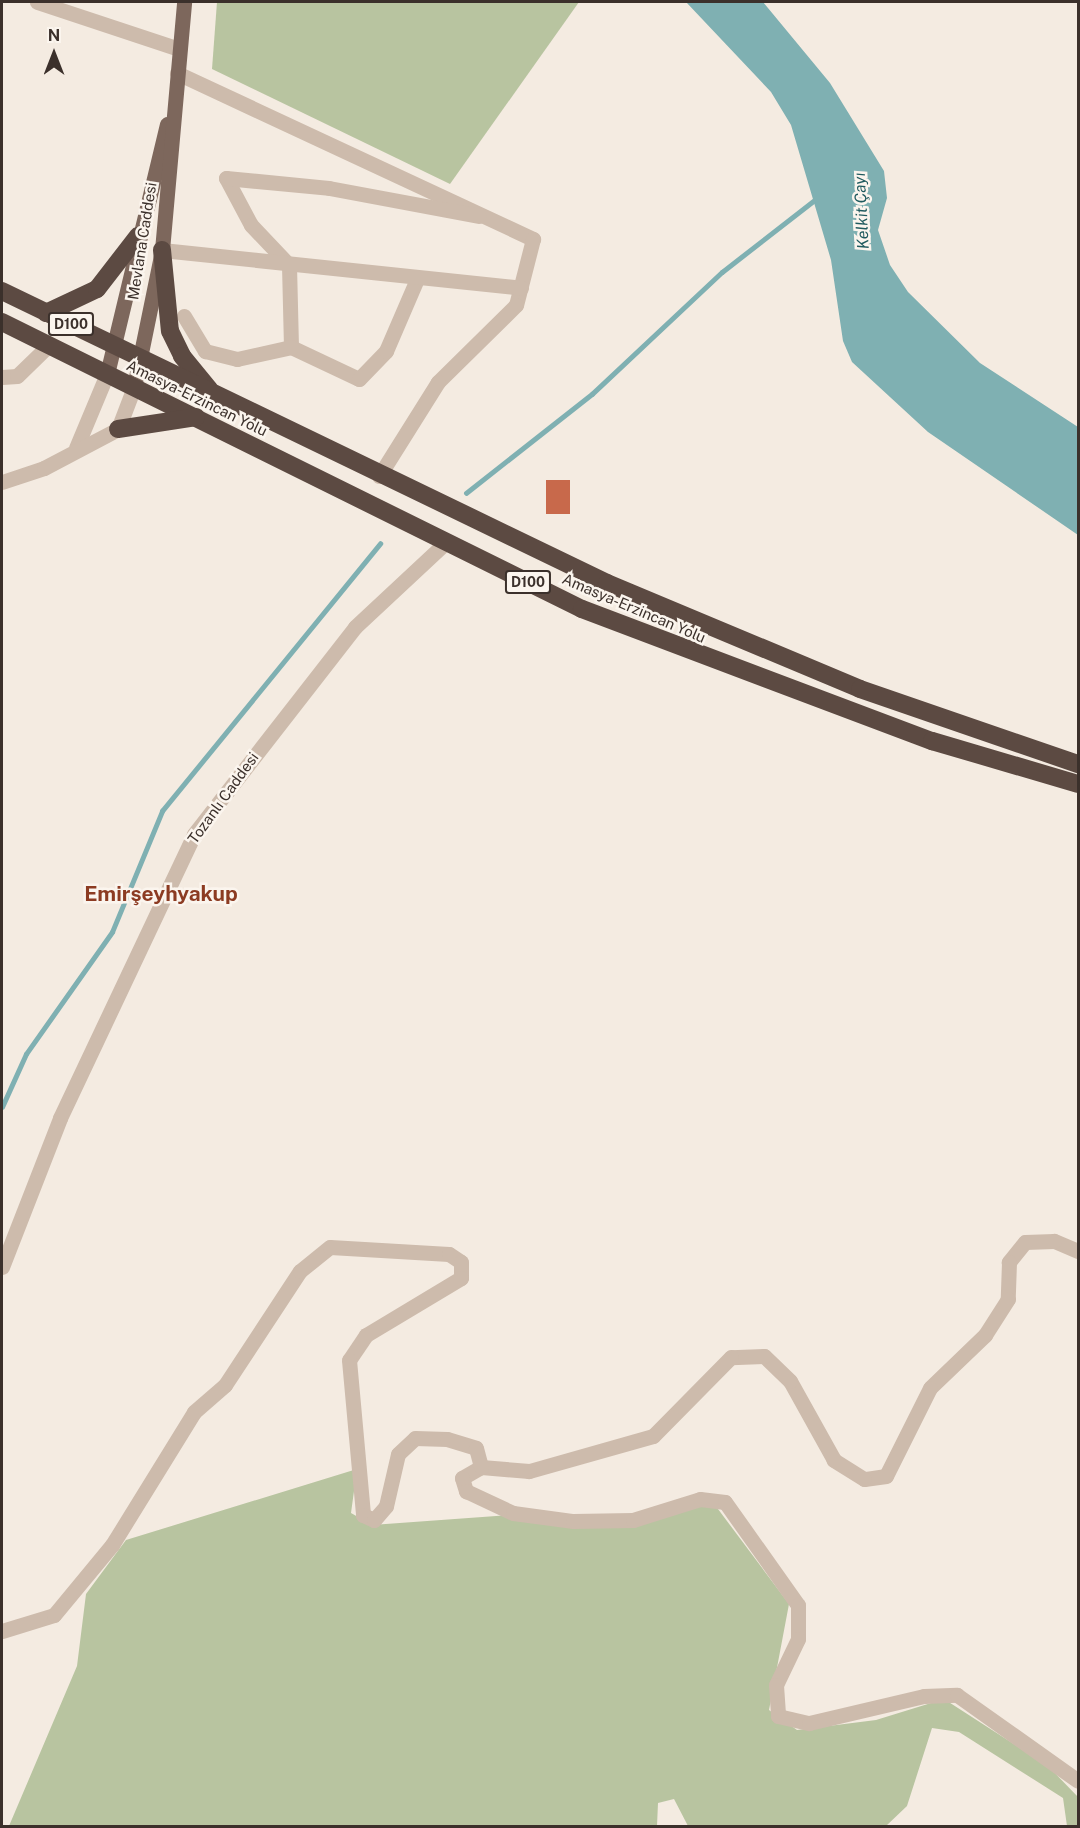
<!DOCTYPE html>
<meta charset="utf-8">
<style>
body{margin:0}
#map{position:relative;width:1080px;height:1828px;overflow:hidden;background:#f4ebe1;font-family:"Public Sans",sans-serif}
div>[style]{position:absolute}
.green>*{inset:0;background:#b8c4a0}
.water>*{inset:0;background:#7fb0b2}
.stream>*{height:4.5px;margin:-2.25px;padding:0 2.25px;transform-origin:2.25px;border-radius:2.25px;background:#7fb0b2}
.building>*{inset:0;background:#c8694b;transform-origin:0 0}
.minor>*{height:15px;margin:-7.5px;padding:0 7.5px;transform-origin:7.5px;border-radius:7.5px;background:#cdbbac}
.major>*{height:15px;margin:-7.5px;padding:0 7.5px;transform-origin:7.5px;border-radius:7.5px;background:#7d675c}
.highway>*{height:18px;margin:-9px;padding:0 9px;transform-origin:9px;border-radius:9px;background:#5c4a42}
span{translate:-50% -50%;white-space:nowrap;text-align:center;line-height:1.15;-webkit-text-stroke:5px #fbf5ee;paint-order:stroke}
.shield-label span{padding:2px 4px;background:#fbf5ee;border:2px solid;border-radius:4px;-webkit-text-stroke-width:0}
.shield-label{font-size:14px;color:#3b302b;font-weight:700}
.street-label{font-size:15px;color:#3b302b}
.water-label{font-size:16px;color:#1f5a5e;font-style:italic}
.district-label{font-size:21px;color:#8c3b22;font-weight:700}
.frame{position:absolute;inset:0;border:3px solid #3b302b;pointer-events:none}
.north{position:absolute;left:24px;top:24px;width:60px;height:60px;-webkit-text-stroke:4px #fbf5ee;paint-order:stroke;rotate:0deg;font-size:16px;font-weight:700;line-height:24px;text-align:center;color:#3b302b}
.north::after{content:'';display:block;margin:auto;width:21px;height:27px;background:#3b302b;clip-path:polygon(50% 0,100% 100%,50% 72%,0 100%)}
</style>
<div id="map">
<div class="green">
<i style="clip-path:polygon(217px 2px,579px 2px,450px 184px,212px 69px)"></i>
<i style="clip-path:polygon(357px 1469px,351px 1513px,372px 1525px,510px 1515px,630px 1523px,686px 1501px,715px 1505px,789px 1604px,769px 1710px,797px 1730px,876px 1720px,944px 1699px,1048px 1766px,1078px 1797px,1078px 1826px,1067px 1826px,1063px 1798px,959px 1732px,932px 1728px,907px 1806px,886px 1826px,688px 1826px,674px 1799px,658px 1803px,657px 1826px,9px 1826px,77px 1666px,86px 1594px,126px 1540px)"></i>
</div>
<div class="water">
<i style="clip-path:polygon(686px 2px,763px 2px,830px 83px,884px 171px,887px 198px,878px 230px,890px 265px,908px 292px,980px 363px,1078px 427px,1078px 535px,928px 432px,852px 362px,843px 341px,831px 260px,791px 125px,771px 92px)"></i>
</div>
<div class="stream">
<i style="left:466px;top:493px;width:160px;rotate:-38.2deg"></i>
<i style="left:592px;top:394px;width:178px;rotate:-43.2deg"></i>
<i style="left:722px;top:272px;width:120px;rotate:-37.9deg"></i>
<i style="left:2px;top:1107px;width:58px;rotate:-65.6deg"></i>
<i style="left:26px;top:1054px;width:149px;rotate:-54.8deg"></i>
<i style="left:112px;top:932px;width:131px;rotate:-67.5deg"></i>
<i style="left:162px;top:811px;width:345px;rotate:-50.8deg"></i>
</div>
<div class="building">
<i style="left:546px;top:480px;width:24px;height:34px"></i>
</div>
<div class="minor">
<i style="left:37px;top:2px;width:150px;rotate:18.3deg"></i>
<i style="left:177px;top:73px;width:393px;rotate:25deg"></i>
<i style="left:533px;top:239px;width:68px;rotate:104.4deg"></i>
<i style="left:516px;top:305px;width:110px;rotate:135.4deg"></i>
<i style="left:438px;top:382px;width:111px;rotate:122.1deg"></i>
<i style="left:226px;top:178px;width:53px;rotate:62deg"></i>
<i style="left:251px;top:225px;width:55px;rotate:46.5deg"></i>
<i style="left:289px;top:265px;width:82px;rotate:88.6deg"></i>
<i style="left:291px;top:347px;width:75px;rotate:25.2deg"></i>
<i style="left:359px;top:379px;width:39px;rotate:-46deg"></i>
<i style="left:386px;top:351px;width:78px;rotate:-66.7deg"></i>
<i style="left:226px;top:178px;width:103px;rotate:5.5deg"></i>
<i style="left:329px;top:188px;width:152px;rotate:10.6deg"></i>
<i style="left:162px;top:250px;width:361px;rotate:6deg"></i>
<i style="left:184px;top:316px;width:41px;rotate:59deg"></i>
<i style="left:205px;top:351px;width:33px;rotate:14deg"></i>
<i style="left:237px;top:359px;width:55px;rotate:-12.5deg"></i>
<i style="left:2px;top:377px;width:15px;rotate:-4deg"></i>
<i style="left:17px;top:376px;width:45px;rotate:-44.1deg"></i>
<i style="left:76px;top:448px;width:80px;rotate:-67.3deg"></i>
<i style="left:2px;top:482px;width:44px;rotate:-18.4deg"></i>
<i style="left:44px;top:468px;width:84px;rotate:-27.8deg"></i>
<i style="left:118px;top:429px;width:45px;rotate:-69.1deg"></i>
<i style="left:1078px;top:1251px;width:26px;rotate:-157deg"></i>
<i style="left:1054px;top:1241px;width:29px;rotate:178deg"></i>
<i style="left:1025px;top:1242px;width:26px;rotate:129deg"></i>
<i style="left:1009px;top:1262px;width:37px;rotate:92deg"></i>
<i style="left:1008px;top:1299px;width:43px;rotate:122.6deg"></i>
<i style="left:985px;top:1335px;width:76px;rotate:136.1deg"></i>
<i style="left:930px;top:1388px;width:98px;rotate:116.6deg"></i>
<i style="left:886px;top:1476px;width:22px;rotate:172deg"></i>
<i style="left:864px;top:1479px;width:36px;rotate:-148deg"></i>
<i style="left:834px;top:1460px;width:90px;rotate:-119.1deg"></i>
<i style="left:790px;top:1381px;width:36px;rotate:-136deg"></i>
<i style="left:764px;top:1356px;width:33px;rotate:178deg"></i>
<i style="left:731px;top:1357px;width:111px;rotate:134.6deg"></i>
<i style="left:653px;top:1436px;width:129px;rotate:164.2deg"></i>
<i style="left:529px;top:1471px;width:48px;rotate:-175.2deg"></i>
<i style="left:481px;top:1467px;width:22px;rotate:150deg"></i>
<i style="left:462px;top:1478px;width:14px;rotate:73deg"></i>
<i style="left:466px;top:1491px;width:52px;rotate:25.1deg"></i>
<i style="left:513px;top:1513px;width:61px;rotate:7.6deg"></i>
<i style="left:573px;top:1521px;width:60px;rotate:-1deg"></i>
<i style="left:633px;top:1520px;width:70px;rotate:-17.4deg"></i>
<i style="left:700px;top:1499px;width:25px;rotate:7deg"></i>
<i style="left:725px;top:1502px;width:126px;rotate:54.7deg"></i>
<i style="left:798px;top:1605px;width:34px;rotate:90deg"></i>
<i style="left:798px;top:1639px;width:51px;rotate:115.6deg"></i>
<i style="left:776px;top:1685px;width:31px;rotate:86deg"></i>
<i style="left:778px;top:1716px;width:32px;rotate:13deg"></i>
<i style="left:809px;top:1723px;width:118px;rotate:-13.2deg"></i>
<i style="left:924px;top:1696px;width:33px;rotate:-2deg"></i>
<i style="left:957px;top:1695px;width:148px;rotate:35.4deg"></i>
<i style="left:2px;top:1267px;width:160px;rotate:-68.7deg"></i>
<i style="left:60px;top:1118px;width:314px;rotate:-64.7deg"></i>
<i style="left:194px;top:834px;width:262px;rotate:-52.1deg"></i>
<i style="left:355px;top:627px;width:125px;rotate:-43deg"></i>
<i style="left:2px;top:1631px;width:54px;rotate:-17.1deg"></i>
<i style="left:54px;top:1615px;width:91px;rotate:-50.4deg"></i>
<i style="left:112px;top:1545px;width:156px;rotate:-58.3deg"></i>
<i style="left:194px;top:1412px;width:41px;rotate:-41.1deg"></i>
<i style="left:225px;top:1385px;width:136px;rotate:-56.7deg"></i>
<i style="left:300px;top:1271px;width:38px;rotate:-39deg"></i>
<i style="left:330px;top:1247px;width:119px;rotate:3.4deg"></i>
<i style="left:449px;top:1254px;width:14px;rotate:34deg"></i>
<i style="left:461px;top:1262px;width:16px;rotate:90deg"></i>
<i style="left:461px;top:1278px;width:111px;rotate:149deg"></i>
<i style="left:366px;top:1335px;width:30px;rotate:124deg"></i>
<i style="left:349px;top:1360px;width:156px;rotate:84.8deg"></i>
<i style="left:363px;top:1515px;width:12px;rotate:24deg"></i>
<i style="left:374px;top:1520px;width:18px;rotate:-49deg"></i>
<i style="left:386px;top:1506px;width:53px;rotate:-77deg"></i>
<i style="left:398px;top:1454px;width:23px;rotate:-43deg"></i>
<i style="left:415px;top:1438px;width:32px;rotate:2deg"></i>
<i style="left:447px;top:1439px;width:30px;rotate:17deg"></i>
<i style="left:476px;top:1448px;width:20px;rotate:75deg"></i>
</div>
<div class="major">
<i style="left:107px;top:374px;width:257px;rotate:-76.5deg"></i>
<i style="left:134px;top:387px;width:140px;rotate:-78.4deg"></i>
<i style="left:162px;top:250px;width:249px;rotate:-84.9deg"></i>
</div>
<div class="highway">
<i style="left:162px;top:250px;width:81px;rotate:84.4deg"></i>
<i style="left:170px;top:331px;width:28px;rotate:64deg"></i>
<i style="left:182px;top:356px;width:43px;rotate:50.7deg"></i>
<i style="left:2px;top:291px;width:672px;rotate:25.76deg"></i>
<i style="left:607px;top:583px;width:274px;rotate:22.7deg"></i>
<i style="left:860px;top:689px;width:231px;rotate:19deg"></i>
<i style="left:46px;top:313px;width:56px;rotate:-25.2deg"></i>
<i style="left:97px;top:289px;width:67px;rotate:-52.3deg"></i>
<i style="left:2px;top:322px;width:647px;rotate:26.33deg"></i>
<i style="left:582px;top:609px;width:374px;rotate:20.7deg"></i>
<i style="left:932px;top:741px;width:152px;rotate:16.4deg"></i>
<i style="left:118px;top:429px;width:79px;rotate:-8.7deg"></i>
</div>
<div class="shield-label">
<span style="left:71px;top:324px">D100</span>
<span style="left:528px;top:582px">D100</span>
</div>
<div class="street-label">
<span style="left:142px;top:241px;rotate:-81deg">Mevlana Caddesi</span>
<span style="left:197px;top:398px;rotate:26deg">Amasya-Erzincan Yolu</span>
<span style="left:634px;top:608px;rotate:23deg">Amasya-Erzincan Yolu</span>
<span style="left:223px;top:798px;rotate:-54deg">Tozanlı Caddesi</span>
</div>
<div class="water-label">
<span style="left:862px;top:211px;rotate:-93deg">Kelkit Çayı</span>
</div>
<div class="district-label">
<span style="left:161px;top:894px">Emirşeyhyakup</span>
</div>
<div class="frame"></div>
<div class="north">N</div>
</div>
